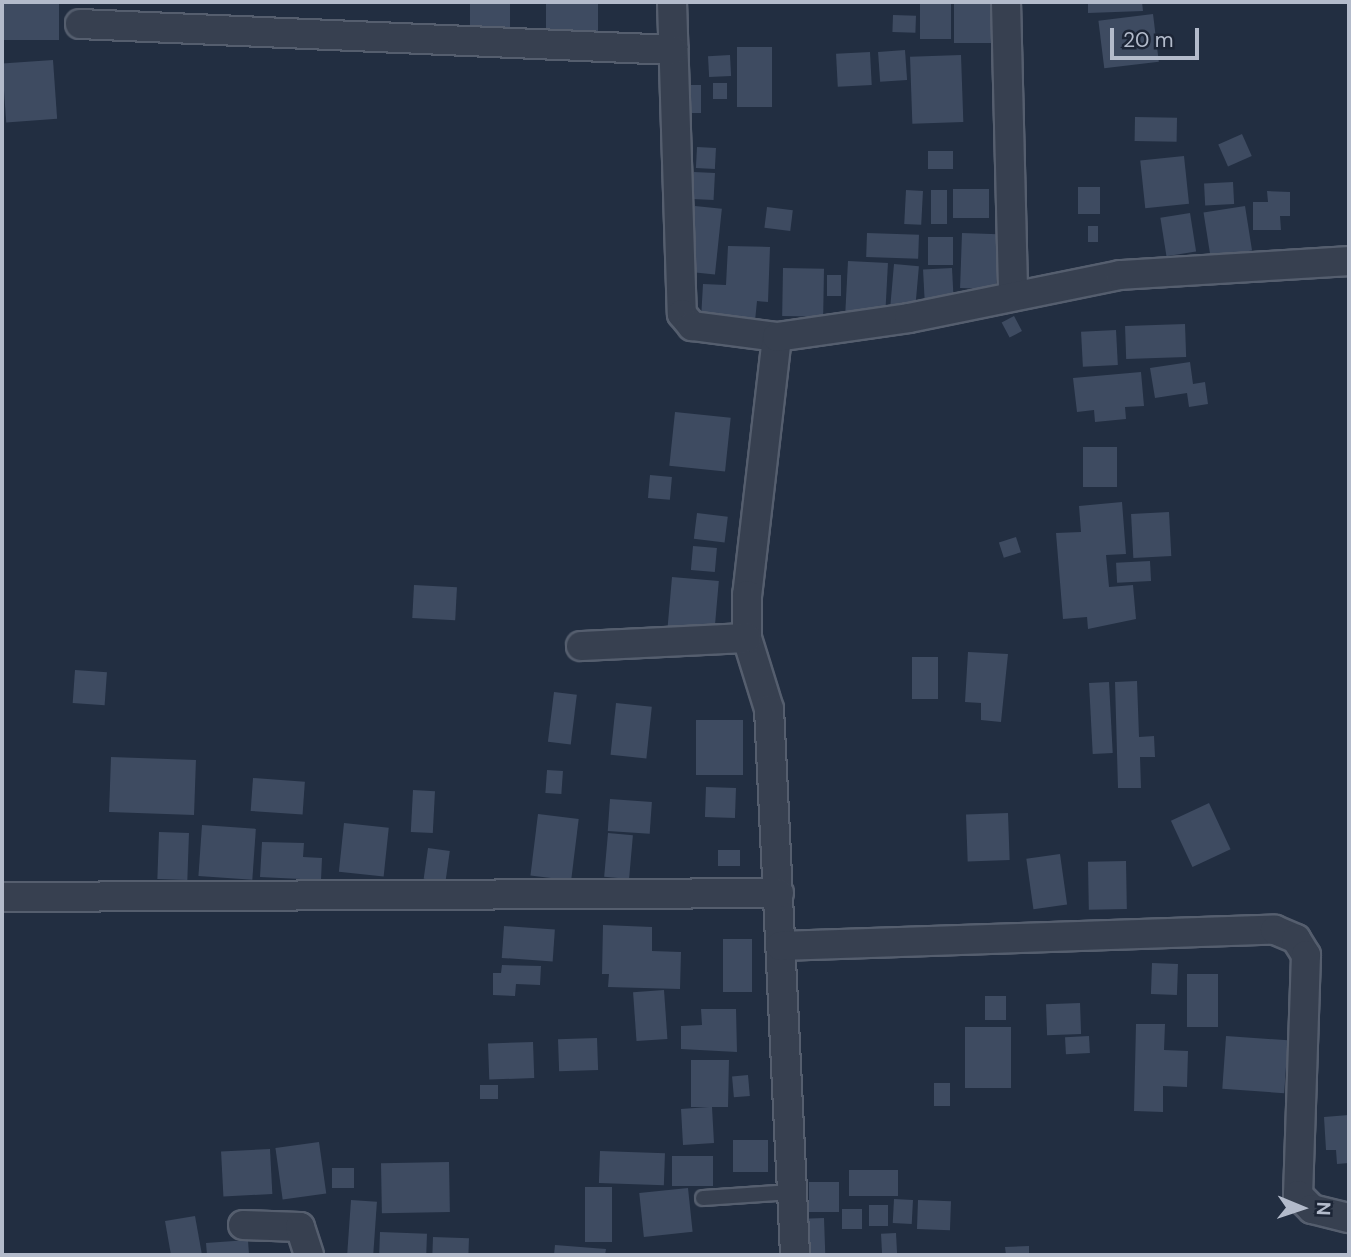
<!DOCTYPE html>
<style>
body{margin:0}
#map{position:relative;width:1351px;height:1257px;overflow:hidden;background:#222e41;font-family:"DM Sans",sans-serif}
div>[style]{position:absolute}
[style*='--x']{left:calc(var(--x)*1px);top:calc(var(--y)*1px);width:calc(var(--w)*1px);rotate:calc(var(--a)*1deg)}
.building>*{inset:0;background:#3e4b61;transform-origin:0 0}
.roads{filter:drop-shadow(2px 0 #555e6e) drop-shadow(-2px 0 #555e6e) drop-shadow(0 2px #555e6e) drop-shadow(0 -2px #555e6e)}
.lane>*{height:14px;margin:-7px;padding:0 7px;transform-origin:7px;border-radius:7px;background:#374050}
.street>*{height:28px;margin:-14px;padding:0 14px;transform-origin:14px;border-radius:14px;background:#374050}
span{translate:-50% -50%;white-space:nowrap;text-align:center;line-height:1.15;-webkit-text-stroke:7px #1c2536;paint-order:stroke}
.frame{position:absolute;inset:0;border:4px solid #b3bbcb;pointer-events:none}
.north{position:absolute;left:1267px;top:1173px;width:70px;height:70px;-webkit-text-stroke:5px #1c2536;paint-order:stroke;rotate:92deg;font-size:19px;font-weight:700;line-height:28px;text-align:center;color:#b3bbcb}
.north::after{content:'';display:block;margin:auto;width:24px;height:32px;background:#b3bbcb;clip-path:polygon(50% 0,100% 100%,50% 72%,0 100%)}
.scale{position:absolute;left:1110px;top:28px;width:89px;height:32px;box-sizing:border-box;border:4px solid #b3bbcb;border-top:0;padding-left:9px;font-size:21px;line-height:24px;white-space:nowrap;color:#b3bbcb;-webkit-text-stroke:5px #1c2536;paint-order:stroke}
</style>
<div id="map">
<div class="building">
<i style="left:4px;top:2px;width:55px;height:38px"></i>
<i style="left:470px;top:2px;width:40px;height:32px"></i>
<i style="left:546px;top:2px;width:52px;height:34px"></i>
<i style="left:920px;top:2px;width:31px;height:37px"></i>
<i style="left:954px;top:2px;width:39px;height:41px"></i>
<i style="clip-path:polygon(1088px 2px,1142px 2px,1143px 11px,1088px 13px)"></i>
<i style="left:1153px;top:14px;width:48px;height:55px;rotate:83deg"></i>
<i style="left:893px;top:15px;width:23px;height:17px;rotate:2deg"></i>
<i style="left:737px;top:47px;width:35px;height:60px"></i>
<i style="left:905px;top:50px;width:30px;height:27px;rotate:86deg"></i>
<i style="left:870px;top:52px;width:33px;height:34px;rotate:87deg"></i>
<i style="left:730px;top:55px;width:21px;height:22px;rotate:87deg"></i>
<i style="left:961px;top:55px;width:67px;height:51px;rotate:88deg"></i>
<i style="left:53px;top:60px;width:59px;height:51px;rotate:86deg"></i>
<i style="left:727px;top:83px;width:16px;height:14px;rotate:90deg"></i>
<i style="left:687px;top:85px;width:14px;height:28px"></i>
<i style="left:1135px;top:117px;width:42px;height:24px;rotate:1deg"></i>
<i style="left:1242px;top:134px;width:24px;height:26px;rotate:66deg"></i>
<i style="left:697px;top:147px;width:19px;height:21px;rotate:3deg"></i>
<i style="left:928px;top:151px;width:25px;height:18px"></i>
<i style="left:1184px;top:156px;width:48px;height:44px;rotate:84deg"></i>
<i style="left:694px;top:172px;width:21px;height:27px;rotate:3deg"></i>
<i style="left:1233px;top:182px;width:22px;height:29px;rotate:87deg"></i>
<i style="left:1100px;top:187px;width:27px;height:22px;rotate:90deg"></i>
<i style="left:953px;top:189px;width:36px;height:29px"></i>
<i style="left:906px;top:190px;width:17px;height:34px;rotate:3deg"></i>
<i style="left:931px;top:190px;width:16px;height:34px"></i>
<i style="clip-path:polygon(1267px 191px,1290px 192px,1290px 216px,1280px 216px,1281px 230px,1253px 230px,1253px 202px,1268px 202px)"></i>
<i style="left:695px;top:206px;width:27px;height:66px;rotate:6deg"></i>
<i style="left:1245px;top:206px;width:45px;height:42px;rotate:81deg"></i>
<i style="left:767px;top:207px;width:26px;height:21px;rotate:7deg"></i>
<i style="left:1190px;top:213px;width:39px;height:30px;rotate:81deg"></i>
<i style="left:1088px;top:226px;width:10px;height:16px"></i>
<i style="left:867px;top:233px;width:52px;height:24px;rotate:2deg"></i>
<i style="left:962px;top:233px;width:36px;height:55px;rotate:2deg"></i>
<i style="left:928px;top:237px;width:25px;height:28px"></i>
<i style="clip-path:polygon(728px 246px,770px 247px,768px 302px,757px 301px,755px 321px,701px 319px,703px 284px,726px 285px)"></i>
<i style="left:848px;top:261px;width:40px;height:50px;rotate:3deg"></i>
<i style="left:894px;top:264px;width:25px;height:43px;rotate:5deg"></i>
<i style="left:783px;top:268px;width:41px;height:48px;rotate:1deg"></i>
<i style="left:952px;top:268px;width:35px;height:29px;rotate:87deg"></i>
<i style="left:827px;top:275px;width:14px;height:21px"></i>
<i style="left:1014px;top:316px;width:17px;height:14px;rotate:62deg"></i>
<i style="left:1185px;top:324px;width:33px;height:60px;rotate:88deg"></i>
<i style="left:1116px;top:330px;width:35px;height:35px;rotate:87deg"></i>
<i style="clip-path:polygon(1190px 362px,1193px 384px,1205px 382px,1208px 404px,1189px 407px,1187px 393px,1155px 398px,1150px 368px)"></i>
<i style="clip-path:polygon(1141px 372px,1144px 406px,1125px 407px,1126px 419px,1095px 422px,1094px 410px,1077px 412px,1073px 378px)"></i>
<i style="left:675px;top:412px;width:56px;height:54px;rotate:6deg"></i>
<i style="left:1083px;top:447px;width:34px;height:40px"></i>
<i style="left:650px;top:475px;width:22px;height:23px;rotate:5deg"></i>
<i style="clip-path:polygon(1122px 502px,1126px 554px,1106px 555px,1109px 587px,1133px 585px,1136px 619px,1088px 629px,1087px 617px,1063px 619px,1056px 533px,1081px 532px,1079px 506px)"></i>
<i style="left:1169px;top:512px;width:44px;height:38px;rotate:87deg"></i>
<i style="left:697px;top:513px;width:31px;height:26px;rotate:7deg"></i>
<i style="left:1016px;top:537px;width:16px;height:18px;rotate:72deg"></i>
<i style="left:693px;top:546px;width:24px;height:24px;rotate:5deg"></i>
<i style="left:1150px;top:561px;width:20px;height:34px;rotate:87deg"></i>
<i style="left:672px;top:577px;width:47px;height:51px;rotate:5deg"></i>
<i style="left:414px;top:585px;width:43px;height:33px;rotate:3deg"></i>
<i style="clip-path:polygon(968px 652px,1008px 654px,1001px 722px,981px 720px,981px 703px,965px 702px)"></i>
<i style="left:912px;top:657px;width:26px;height:42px"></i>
<i style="left:75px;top:670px;width:32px;height:33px;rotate:4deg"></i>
<i style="clip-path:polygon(1137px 681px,1139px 737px,1154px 736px,1155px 757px,1140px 757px,1141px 788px,1118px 788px,1115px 682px)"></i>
<i style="left:1109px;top:682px;width:71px;height:20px;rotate:87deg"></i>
<i style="left:554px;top:692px;width:23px;height:50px;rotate:7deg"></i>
<i style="left:616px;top:703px;width:36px;height:52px;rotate:6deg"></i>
<i style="left:696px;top:720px;width:47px;height:55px"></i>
<i style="left:111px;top:757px;width:85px;height:55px;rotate:2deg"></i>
<i style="left:547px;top:770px;width:16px;height:23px;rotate:4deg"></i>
<i style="left:253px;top:778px;width:52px;height:33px;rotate:4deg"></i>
<i style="left:706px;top:787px;width:30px;height:30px;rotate:2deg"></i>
<i style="left:413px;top:790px;width:22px;height:42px;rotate:3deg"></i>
<i style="left:610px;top:799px;width:42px;height:32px;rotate:4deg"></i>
<i style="left:1209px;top:803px;width:51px;height:42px;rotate:65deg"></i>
<i style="left:1008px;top:813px;width:47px;height:42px;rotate:88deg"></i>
<i style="left:538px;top:814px;width:41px;height:62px;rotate:7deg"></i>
<i style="left:344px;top:823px;width:45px;height:49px;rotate:6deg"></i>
<i style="left:202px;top:825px;width:54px;height:51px;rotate:4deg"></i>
<i style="left:159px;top:832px;width:30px;height:47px;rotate:2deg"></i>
<i style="left:608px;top:833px;width:25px;height:44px;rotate:5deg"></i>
<i style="clip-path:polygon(262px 842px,304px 843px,303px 857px,322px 858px,321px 880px,260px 877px)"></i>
<i style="left:428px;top:848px;width:22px;height:31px;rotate:8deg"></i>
<i style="left:718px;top:850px;width:22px;height:16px"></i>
<i style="left:1060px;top:854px;width:51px;height:34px;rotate:82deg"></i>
<i style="left:1126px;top:861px;width:48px;height:38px;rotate:89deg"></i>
<i style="clip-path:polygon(603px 925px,652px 927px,652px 951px,681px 952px,680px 989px,608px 987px,609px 974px,602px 974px)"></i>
<i style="left:504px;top:926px;width:51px;height:32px;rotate:4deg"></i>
<i style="left:723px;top:939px;width:29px;height:53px"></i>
<i style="left:1152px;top:963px;width:26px;height:31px;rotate:2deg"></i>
<i style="clip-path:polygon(502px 965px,541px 966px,540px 985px,516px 984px,515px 996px,493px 995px,493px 973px,501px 973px)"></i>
<i style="left:1218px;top:974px;width:53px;height:31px;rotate:90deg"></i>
<i style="left:664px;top:990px;width:49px;height:31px;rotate:86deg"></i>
<i style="left:985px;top:996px;width:21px;height:24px"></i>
<i style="left:1080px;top:1003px;width:31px;height:34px;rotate:88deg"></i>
<i style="clip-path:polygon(701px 1009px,736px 1009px,737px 1052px,681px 1049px,681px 1026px,702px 1025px)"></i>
<i style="clip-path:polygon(1136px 1024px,1165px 1024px,1164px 1050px,1188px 1051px,1187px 1087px,1163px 1086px,1163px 1112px,1134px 1111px)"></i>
<i style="left:965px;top:1027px;width:46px;height:61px"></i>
<i style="left:1089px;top:1036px;width:17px;height:24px;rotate:87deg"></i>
<i style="left:1226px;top:1036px;width:62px;height:53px;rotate:4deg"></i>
<i style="left:597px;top:1038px;width:32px;height:39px;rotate:88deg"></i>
<i style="left:533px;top:1042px;width:36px;height:45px;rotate:88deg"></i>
<i style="clip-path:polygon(691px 1060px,729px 1060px,728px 1107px,712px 1107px,714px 1143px,683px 1145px,681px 1109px,709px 1107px,691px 1107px)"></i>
<i style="left:748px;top:1075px;width:21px;height:16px;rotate:85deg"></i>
<i style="left:934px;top:1083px;width:16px;height:23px"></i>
<i style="left:480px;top:1085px;width:18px;height:14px"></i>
<i style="clip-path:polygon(1349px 1115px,1349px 1163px,1337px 1164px,1336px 1150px,1326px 1150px,1324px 1117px)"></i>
<i style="left:768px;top:1140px;width:32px;height:35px;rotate:90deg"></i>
<i style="left:319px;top:1142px;width:52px;height:44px;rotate:82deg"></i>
<i style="left:270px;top:1149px;width:45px;height:49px;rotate:87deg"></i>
<i style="left:600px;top:1151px;width:65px;height:32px;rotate:2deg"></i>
<i style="left:672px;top:1156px;width:41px;height:30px"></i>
<i style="left:449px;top:1162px;width:50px;height:68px;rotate:89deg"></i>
<i style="left:332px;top:1168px;width:22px;height:20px"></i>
<i style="left:849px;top:1170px;width:49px;height:26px"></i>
<i style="left:809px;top:1182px;width:30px;height:30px"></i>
<i style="left:585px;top:1187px;width:27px;height:55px"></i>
<i style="left:688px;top:1188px;width:44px;height:49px;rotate:84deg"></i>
<i style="left:894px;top:1199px;width:19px;height:24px;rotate:3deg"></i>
<i style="left:351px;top:1200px;width:26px;height:55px;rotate:4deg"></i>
<i style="left:918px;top:1200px;width:33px;height:29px;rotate:2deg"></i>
<i style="left:869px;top:1205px;width:19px;height:21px"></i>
<i style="left:842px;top:1209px;width:20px;height:20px"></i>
<i style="clip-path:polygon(195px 1216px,202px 1255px,171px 1255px,165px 1221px)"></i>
<i style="left:824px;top:1218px;width:37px;height:21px;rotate:88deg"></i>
<i style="left:380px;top:1232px;width:47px;height:23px;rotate:2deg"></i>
<i style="left:896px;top:1233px;width:22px;height:15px;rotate:87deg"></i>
<i style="left:433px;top:1237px;width:36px;height:18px;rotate:2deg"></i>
<i style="clip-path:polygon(248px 1240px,249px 1255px,207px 1255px,206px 1243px)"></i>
<i style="clip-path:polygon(555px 1245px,606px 1249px,605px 1255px,554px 1255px)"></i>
<i style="clip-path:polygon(1029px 1246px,1029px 1255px,1006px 1255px,1005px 1247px)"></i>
</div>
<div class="roads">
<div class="lane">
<i style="--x:703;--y:1198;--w:89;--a:-3.9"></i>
</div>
<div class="street">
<i style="--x:672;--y:2;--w:312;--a:88.2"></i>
<i style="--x:682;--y:314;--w:16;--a:50"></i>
<i style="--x:692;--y:326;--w:86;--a:7.4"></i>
<i style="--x:777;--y:337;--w:260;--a:96.6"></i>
<i style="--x:747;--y:595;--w:43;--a:90"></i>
<i style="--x:747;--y:638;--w:74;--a:72.8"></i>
<i style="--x:769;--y:709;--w:547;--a:87.27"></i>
<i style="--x:1006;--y:2;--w:294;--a:88.6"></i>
<i style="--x:80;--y:24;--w:594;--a:2.51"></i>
<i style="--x:777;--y:337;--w:133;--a:-8.2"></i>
<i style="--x:909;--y:318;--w:215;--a:-11.5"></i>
<i style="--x:1120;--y:275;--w:229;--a:-3.5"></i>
<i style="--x:581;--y:646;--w:166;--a:-2.8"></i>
<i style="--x:2;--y:897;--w:777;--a:-0.29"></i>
<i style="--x:780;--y:946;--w:495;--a:-1.9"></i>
<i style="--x:1275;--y:930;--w:23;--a:23"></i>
<i style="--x:1296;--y:939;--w:19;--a:58"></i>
<i style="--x:1306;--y:955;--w:240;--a:91.9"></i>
<i style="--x:1298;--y:1195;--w:20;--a:45"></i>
<i style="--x:1312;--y:1209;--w:38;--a:14"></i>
<i style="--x:243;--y:1225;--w:57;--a:2"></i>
<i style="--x:300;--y:1227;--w:29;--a:72"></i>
</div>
</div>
<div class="frame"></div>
<div class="north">N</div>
<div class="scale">20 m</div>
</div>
